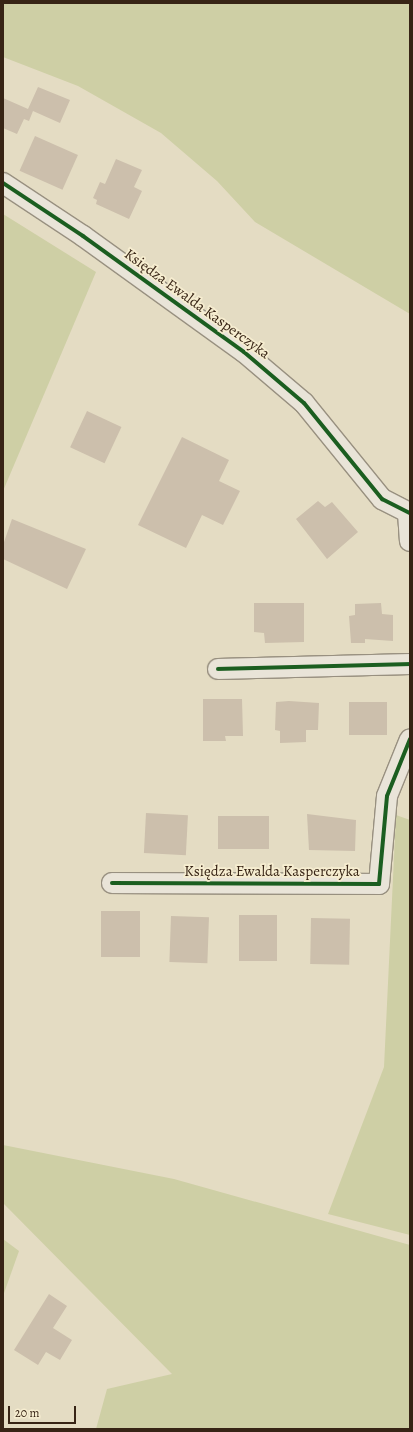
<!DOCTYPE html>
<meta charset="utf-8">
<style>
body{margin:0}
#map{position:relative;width:413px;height:1432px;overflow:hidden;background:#e4dcc3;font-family:Alegreya,serif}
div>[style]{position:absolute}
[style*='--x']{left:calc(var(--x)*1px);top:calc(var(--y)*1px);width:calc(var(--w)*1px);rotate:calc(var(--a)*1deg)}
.green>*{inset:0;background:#cecfa5}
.building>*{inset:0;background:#ccbfac;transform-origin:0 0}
.roads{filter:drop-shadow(1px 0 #989080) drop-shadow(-1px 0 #989080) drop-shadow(0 1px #989080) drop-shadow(0 -1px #989080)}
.minor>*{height:20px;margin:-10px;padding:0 10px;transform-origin:10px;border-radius:10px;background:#e9e4d8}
.cycleway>*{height:4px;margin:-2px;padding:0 2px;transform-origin:2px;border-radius:2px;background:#1b5e20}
span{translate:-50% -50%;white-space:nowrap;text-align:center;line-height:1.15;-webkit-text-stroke:3.5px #f6edd0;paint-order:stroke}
.street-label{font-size:15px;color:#372415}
.frame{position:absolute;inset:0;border:4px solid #372415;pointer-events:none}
.scale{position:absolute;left:8px;top:1406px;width:68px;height:18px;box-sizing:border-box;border:2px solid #372415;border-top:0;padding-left:5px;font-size:12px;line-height:14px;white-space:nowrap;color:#372415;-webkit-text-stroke:3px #f6edd0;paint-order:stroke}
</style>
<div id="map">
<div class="green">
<i style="clip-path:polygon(3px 3px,410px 3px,410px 314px,255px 222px,217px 181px,161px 133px,78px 86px,3px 57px)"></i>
<i style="clip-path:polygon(3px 214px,96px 272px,3px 491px)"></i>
<i style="clip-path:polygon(396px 815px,410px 820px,410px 1235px,328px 1214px,384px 1067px)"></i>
<i style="clip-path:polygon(3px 1145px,174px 1179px,410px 1245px,410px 1429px,96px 1429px,107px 1389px,172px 1374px,3px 1203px)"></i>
<i style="clip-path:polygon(3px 1239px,19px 1251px,3px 1296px)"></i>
</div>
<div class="building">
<i style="clip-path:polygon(38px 87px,70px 100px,60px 123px,33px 111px,29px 121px,24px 119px,17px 134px,3px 128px,3px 98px,28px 109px)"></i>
<i style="left:35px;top:136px;width:47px;height:38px;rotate:24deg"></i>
<i style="clip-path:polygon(116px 159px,142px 170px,134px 187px,142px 191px,129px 219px,96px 204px,97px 200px,93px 198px,100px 182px,105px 184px)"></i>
<i style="left:87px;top:411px;width:38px;height:40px;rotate:25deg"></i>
<i style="clip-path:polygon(182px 437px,229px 460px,219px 481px,240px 491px,223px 525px,202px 515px,186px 548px,138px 525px)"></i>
<i style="clip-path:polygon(318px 501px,325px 507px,332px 502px,358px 532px,327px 559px,296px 519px)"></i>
<i style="clip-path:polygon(12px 519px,86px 549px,67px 589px,3px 559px,3px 545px)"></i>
<i style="clip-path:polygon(254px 603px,304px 603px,304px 642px,265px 643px,264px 633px,254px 632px)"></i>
<i style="clip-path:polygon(381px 603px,382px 614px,393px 615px,393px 641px,365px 639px,365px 643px,351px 643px,349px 616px,355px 615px,355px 604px)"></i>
<i style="clip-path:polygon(203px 699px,242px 699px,243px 736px,225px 736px,226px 741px,203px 741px)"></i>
<i style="clip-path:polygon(289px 701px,319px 703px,318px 730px,306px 730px,306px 742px,280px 743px,280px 731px,275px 730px,276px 702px)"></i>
<i style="left:349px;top:702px;width:38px;height:33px"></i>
<i style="left:146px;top:813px;width:42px;height:40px;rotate:3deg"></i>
<i style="clip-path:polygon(307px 814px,356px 820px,355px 851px,309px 850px)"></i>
<i style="left:218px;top:816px;width:51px;height:33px"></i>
<i style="left:101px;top:911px;width:39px;height:46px"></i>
<i style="left:239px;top:915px;width:38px;height:46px"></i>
<i style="left:171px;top:916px;width:38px;height:46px;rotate:2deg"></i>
<i style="left:311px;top:918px;width:39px;height:46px;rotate:1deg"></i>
<i style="clip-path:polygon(49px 1294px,67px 1306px,53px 1328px,72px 1340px,60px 1360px,46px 1352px,38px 1365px,14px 1350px)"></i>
</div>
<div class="roads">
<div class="minor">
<i style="--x:3;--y:183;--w:96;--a:33.5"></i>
<i style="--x:83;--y:236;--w:198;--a:35.8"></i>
<i style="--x:244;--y:352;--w:79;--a:40.4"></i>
<i style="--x:304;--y:403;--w:124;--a:50.9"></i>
<i style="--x:382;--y:499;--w:31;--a:27"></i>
<i style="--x:408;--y:513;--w:28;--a:86"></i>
<i style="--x:218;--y:669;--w:192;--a:-1.5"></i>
<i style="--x:112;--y:883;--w:267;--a:0.2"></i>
<i style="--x:379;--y:884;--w:88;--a:-84.8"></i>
<i style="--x:387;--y:796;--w:61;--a:-68"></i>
</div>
</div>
<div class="cycleway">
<i style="--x:3;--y:183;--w:96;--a:33.5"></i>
<i style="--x:83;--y:236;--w:198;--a:35.8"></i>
<i style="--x:244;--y:352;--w:79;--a:40.4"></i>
<i style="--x:304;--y:403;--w:124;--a:50.9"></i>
<i style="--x:382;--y:499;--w:31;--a:27"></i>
<i style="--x:218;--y:669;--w:192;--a:-1.5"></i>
<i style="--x:112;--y:883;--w:267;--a:0.2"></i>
<i style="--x:379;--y:884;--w:88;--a:-84.8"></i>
<i style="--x:387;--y:796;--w:61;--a:-68"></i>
</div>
<div class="street-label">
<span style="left:197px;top:304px;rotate:36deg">Księdza Ewalda Kasperczyka</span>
<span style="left:272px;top:872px">Księdza Ewalda Kasperczyka</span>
</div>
<div class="frame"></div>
<div class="scale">20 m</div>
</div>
